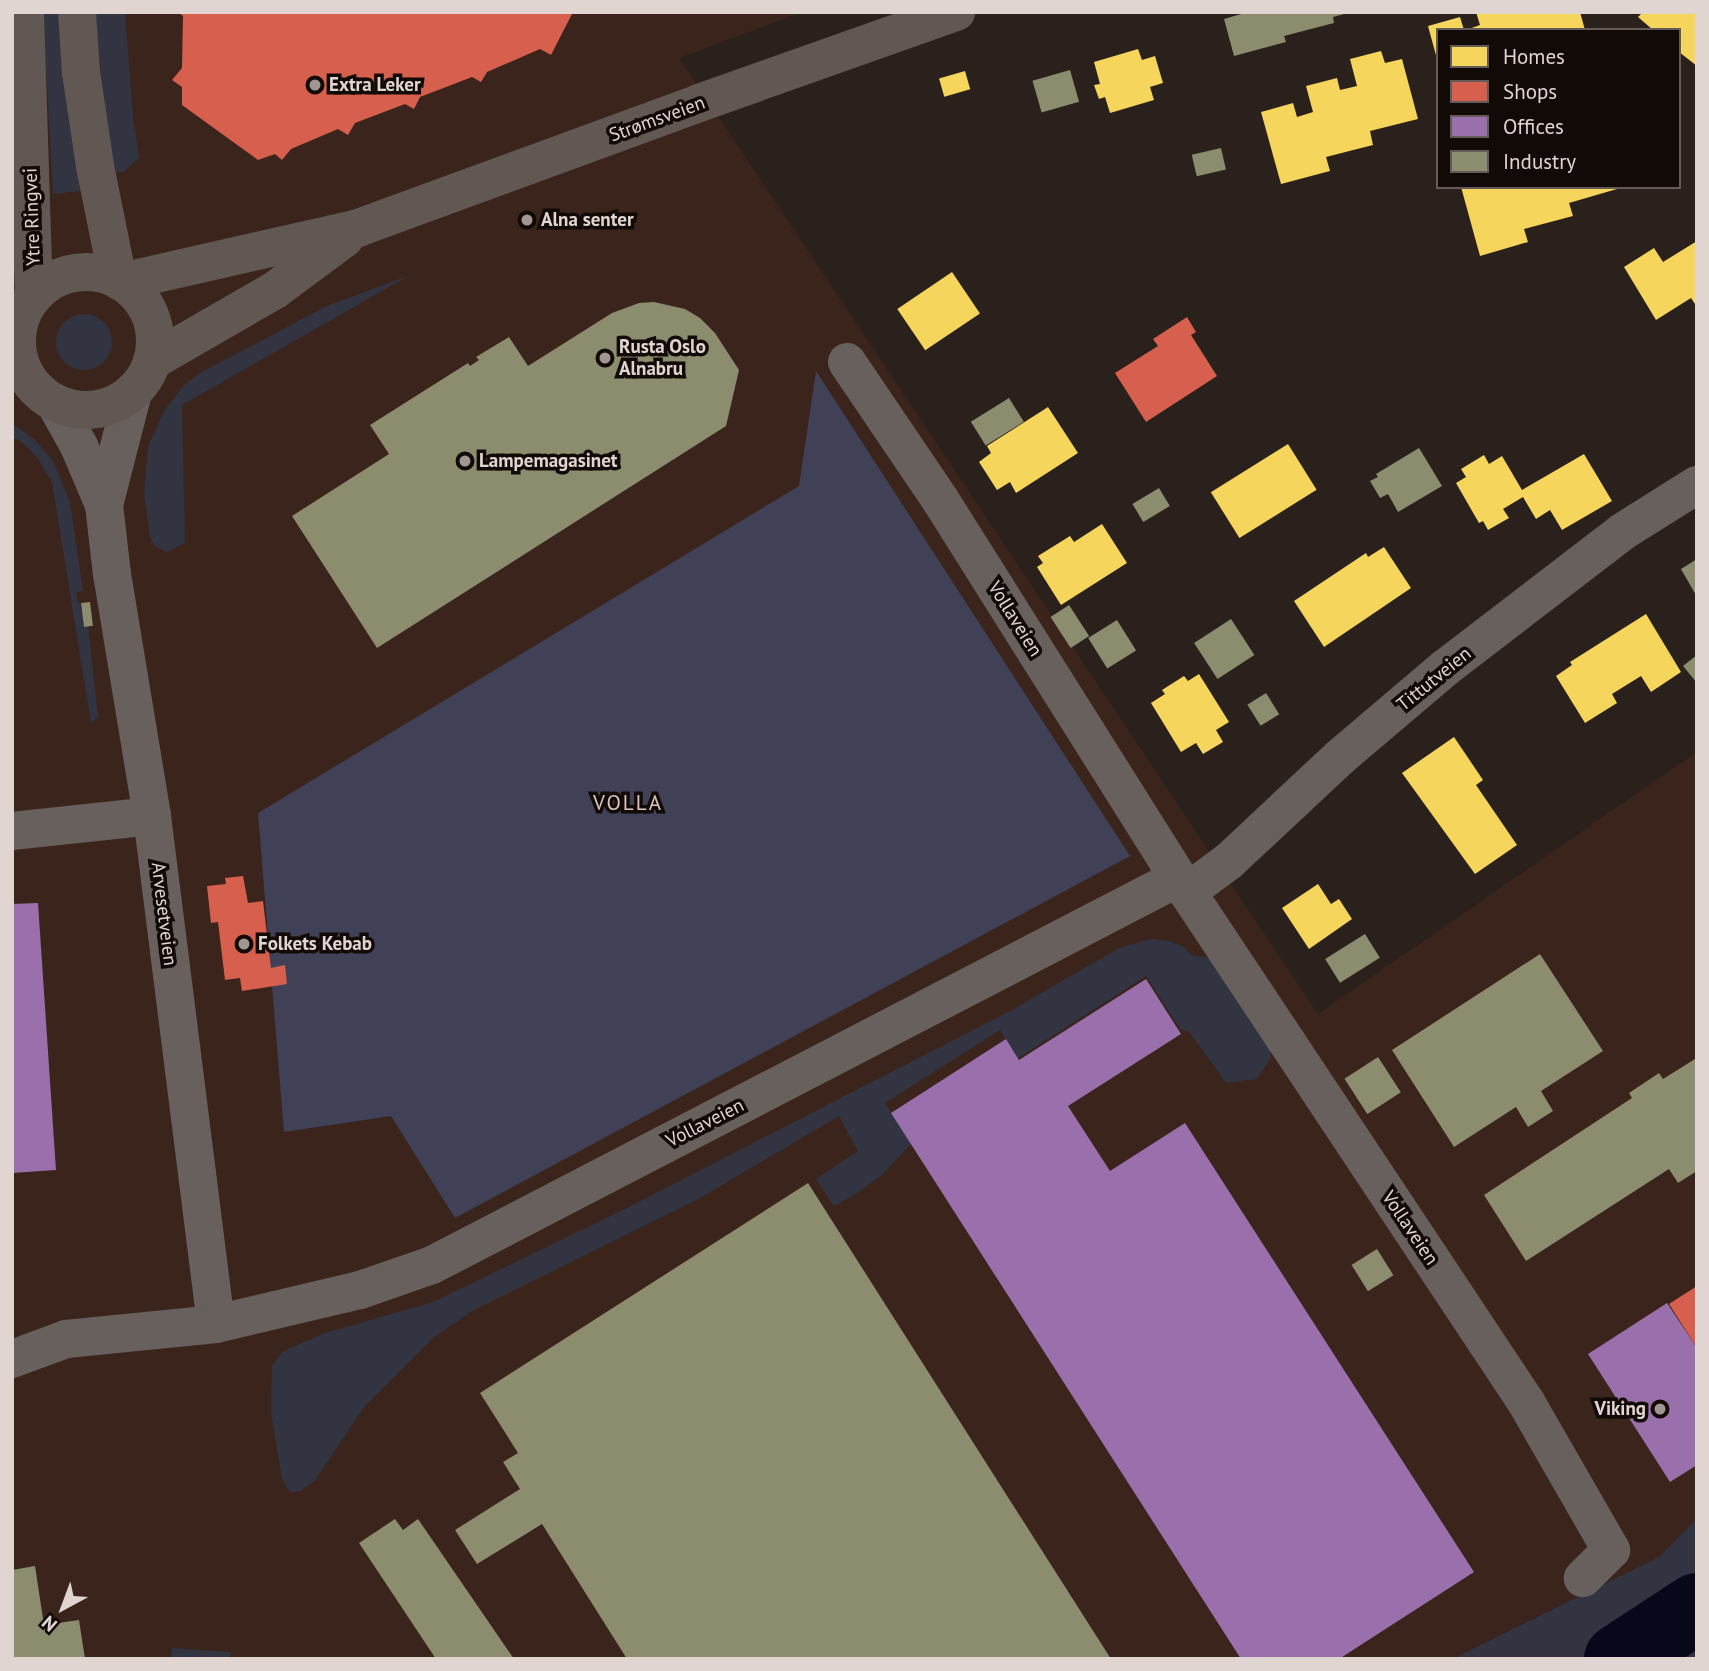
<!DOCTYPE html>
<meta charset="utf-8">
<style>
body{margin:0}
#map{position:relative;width:1709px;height:1671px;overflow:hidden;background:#2a211d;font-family:"PT Sans",sans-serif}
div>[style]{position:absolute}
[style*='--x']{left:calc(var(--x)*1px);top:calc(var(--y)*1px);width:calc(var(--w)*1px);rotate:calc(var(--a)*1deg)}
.built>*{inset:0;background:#3a241c}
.green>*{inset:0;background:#333442}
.round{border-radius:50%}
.forest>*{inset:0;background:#404156}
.water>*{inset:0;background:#09081a}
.homes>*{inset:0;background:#f6d55c;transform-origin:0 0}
.shops>*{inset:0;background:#d6604d}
.offices>*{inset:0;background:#9970ab}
.industry>*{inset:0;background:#8c8c6e;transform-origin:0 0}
.river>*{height:70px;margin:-35px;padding:0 35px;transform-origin:35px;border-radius:35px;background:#09081a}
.minor>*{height:38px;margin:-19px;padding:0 19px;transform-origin:19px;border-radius:19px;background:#67605d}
.secondary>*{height:38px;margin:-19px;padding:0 19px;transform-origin:19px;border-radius:19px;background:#615854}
.secondary>.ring{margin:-19px;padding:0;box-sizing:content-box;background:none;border:38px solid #615854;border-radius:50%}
.dots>*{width:19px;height:19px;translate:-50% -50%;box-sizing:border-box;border:4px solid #110a07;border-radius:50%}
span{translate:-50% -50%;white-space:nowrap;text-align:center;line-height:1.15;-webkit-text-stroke:7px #110a07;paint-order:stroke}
.poi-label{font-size:19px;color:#e1d5d1;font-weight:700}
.left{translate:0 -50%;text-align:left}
.right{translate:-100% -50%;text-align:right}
.street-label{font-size:19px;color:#e1d5d1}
.neighbourhood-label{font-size:21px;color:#dbc4bc;letter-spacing:2px}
.frame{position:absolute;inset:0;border:14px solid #e1d5d1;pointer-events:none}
.legend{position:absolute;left:1436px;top:28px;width:245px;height:161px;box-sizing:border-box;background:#110a07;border:2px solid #645b58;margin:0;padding:9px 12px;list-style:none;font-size:21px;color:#e1d5d1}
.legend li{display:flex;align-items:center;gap:14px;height:35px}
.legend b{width:35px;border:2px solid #645b58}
.north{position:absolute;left:28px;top:1573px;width:70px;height:70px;-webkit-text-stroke:5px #110a07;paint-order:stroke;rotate:221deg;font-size:19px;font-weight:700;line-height:28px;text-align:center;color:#e1d5d1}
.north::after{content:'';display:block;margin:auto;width:24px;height:32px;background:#e1d5d1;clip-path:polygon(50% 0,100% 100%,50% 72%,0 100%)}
</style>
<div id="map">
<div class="built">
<i style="clip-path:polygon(12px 12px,803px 12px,679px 58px,1318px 1014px,1697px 752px,1697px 1518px,1659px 1557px,1452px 1659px,12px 1659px)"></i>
</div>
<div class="green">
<i style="clip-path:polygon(43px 12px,58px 12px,81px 191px,53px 194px)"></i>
<i style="clip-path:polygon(95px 12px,125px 12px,133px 117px,139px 157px,124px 172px,115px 172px,105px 125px)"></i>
<i style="clip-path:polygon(410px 275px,182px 405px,185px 543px,166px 552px,155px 546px,150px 537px,144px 493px,148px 447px,164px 411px,183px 386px,200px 373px,327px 306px)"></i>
<i class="round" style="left:56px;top:314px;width:56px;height:56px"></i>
<i style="clip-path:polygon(12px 423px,35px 440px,54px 462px,70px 502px,83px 591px,76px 592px,78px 603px,81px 604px,84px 626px,88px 626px,96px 699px,98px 717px,91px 723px,52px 482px,37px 457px,19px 440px,12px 438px)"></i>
<i style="clip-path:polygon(1151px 939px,1169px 941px,1184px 947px,1191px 955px,1211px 958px,1271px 1050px,1271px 1058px,1257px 1079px,1226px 1083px,1189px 1031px,1181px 1030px,1146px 976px,1018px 1058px,1000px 1030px,885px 1103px,911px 1144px,881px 1176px,851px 1197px,834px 1206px,816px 1179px,858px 1151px,839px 1116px,700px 1198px,472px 1311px,434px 1337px,364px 1407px,316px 1479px,301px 1491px,290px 1492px,282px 1479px,271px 1412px,272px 1366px,282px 1352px,322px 1334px,433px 1302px,621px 1211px,1012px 1010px,1119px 948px)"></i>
<i style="clip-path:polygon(1697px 1518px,1697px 1659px,1452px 1659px,1659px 1557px)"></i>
<i style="clip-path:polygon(172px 1648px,230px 1652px,231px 1659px,171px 1659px)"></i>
</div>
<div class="forest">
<i style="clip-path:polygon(816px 371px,1130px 856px,455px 1218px,391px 1116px,284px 1132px,258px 813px,799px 486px)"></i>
</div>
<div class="water">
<i style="clip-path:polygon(1697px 1584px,1697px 1622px,1679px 1598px)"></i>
</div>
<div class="homes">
<i style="clip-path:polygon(1476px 12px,1580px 12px,1585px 30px,1466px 30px,1480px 25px)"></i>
<i style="clip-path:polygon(1643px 12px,1697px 12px,1697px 66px,1679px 52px,1679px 30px,1653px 30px,1638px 17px)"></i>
<i style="clip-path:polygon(1460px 17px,1464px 30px,1438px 30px,1437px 59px,1428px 26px)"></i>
<i style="clip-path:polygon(1138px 49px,1142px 60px,1155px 56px,1163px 83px,1150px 87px,1154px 100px,1110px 113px,1105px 97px,1099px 99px,1094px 85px,1100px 84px,1094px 62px)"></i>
<i style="clip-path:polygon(1381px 51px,1385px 63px,1402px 59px,1418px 119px,1370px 131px,1373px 145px,1326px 157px,1330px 171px,1281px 184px,1261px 112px,1293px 103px,1297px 117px,1313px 112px,1306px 86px,1337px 78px,1340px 90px,1357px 86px,1350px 59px)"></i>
<i style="left:965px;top:71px;width:19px;height:27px;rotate:74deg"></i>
<i style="clip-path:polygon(1461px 187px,1616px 187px,1617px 189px,1569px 203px,1573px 216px,1524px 229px,1528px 242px,1480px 256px)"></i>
<i style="clip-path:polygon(1697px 241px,1697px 307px,1691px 298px,1656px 320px,1624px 267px,1654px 248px,1663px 262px)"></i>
<i style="left:952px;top:272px;width:50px;height:66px;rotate:56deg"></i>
<i style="clip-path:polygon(1048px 407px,1078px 453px,1016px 493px,1010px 482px,997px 490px,979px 462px,991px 453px,987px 446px)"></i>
<i style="left:1288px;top:444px;width:54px;height:91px;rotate:58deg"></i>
<i style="clip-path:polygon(1584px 454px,1612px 501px,1562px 530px,1550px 510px,1536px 519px,1523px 497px,1503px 509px,1509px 518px,1488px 530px,1483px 521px,1479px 523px,1456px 483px,1466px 477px,1461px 469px,1484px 455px,1489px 464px,1502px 456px,1522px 490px)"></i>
<i style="clip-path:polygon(1102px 524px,1127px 563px,1061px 605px,1037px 567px,1043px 563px,1038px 556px,1070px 536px,1074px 542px)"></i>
<i style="clip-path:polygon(1384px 547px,1411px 588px,1324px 647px,1294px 601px,1366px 553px,1368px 557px)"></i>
<i style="clip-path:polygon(1646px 614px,1681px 672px,1651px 692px,1641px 676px,1612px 694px,1617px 703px,1585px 723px,1556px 676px,1572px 665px,1570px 662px)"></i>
<i style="clip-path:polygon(1199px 674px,1229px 722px,1216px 730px,1223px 742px,1203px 754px,1196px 743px,1181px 752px,1151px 703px,1165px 694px,1162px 690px,1184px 676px,1188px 681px)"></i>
<i style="clip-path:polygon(1454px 737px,1483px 780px,1476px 785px,1517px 845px,1475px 874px,1402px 773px)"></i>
<i style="clip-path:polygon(1318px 884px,1331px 904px,1339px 899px,1352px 919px,1309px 949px,1282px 908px)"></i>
</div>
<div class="shops">
<i style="clip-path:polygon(178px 12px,573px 12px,551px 55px,540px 49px,487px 72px,481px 82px,472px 77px,420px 97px,414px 109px,405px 104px,355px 123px,348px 135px,338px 129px,291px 149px,282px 160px,275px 154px,258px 160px,182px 105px,182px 87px,172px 80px,182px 68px,183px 16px)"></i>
<i style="clip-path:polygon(1187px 317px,1196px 332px,1191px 335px,1217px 376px,1146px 422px,1115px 373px,1158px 346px,1153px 339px)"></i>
<i style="clip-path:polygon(243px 876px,248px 903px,263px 901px,271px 968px,285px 965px,287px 984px,242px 991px,240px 978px,225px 980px,218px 922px,211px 923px,207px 886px,226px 884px,225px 878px)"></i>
<i style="clip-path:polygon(1697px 1286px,1697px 1348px,1669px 1304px)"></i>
</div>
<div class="offices">
<i style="clip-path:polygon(38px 903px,56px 1170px,12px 1173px,12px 904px)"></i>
<i style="clip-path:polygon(1146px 979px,1181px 1034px,1068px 1106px,1110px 1171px,1185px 1123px,1474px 1572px,1339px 1659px,1241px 1659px,891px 1113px,1006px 1039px,1019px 1060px)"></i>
<i style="clip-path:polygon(1667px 1303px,1697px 1348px,1697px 1465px,1670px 1482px,1588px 1354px)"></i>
</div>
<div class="industry">
<i style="clip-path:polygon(1248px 12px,1348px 12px,1348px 13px,1333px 17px,1334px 23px,1284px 36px,1286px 42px,1234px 56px,1224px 19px)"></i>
<i style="left:1070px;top:70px;width:33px;height:39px;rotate:74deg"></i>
<i style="left:1221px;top:148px;width:22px;height:30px;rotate:77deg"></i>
<i style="clip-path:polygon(654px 302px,685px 309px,700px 318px,715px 333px,739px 370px,726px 426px,377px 648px,292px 516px,389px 454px,370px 425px,468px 363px,470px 366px,479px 360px,476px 357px,509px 337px,528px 366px,612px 313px,639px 303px)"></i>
<i style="left:1009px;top:398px;width:28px;height:45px;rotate:58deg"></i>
<i style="clip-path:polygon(1419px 448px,1442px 486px,1398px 512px,1388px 494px,1380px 498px,1370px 481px,1378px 477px,1376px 474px)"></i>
<i style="left:1159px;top:488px;width:21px;height:31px;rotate:59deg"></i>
<i style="clip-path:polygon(1697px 559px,1697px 597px,1681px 569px)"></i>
<i style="left:90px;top:602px;width:24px;height:9px;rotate:83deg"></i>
<i style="left:1069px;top:605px;width:37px;height:22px;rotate:57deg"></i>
<i style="left:1231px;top:619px;width:43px;height:44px;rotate:57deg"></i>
<i style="left:1117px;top:620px;width:36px;height:34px;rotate:58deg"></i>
<i style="clip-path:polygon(1697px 655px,1697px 683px,1683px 666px)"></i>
<i style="left:1266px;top:693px;width:25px;height:22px;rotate:58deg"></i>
<i style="left:1365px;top:934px;width:28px;height:47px;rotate:58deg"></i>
<i style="clip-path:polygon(1540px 954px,1603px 1051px,1541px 1091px,1553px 1111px,1528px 1127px,1516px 1107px,1454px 1147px,1392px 1050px)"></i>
<i style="left:1378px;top:1057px;width:42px;height:40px;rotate:57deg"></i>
<i style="clip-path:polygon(1695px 1059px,1697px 1171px,1678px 1183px,1669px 1169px,1526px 1261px,1484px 1195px,1632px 1098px,1629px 1093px,1659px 1073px,1663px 1079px)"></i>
<i style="clip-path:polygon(808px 1183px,1111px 1659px,627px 1659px,542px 1524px,477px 1564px,455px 1530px,520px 1489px,503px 1462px,518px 1453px,480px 1393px)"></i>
<i style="left:1377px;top:1249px;width:31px;height:30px;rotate:58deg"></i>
<i style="clip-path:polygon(395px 1519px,403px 1530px,418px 1519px,514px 1659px,436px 1659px,359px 1543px)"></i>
<i style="clip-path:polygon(35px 1566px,44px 1625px,79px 1620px,85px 1659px,12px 1659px,12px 1570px)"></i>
</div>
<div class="river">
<i style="--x:1619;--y:1659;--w:93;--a:-33.2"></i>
</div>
<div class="minor">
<i style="--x:847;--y:362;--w:168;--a:55.9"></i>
<i style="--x:941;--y:501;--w:445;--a:57.8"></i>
<i style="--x:1178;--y:878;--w:629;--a:56.41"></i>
<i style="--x:1526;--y:1402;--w:171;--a:60.1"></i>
<i style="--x:1611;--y:1550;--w:40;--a:135"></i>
<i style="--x:55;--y:403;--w:49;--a:60.8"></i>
<i style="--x:79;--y:446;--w:64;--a:67"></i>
<i style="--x:104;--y:505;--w:69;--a:83.4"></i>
<i style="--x:112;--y:574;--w:245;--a:80.6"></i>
<i style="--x:152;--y:816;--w:512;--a:82.82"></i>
<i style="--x:104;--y:505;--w:117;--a:-75.6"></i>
<i style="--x:12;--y:831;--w:141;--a:-6.1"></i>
<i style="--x:1187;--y:892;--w:52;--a:-36.4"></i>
<i style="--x:1229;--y:861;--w:151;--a:-43.1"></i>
<i style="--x:1339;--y:758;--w:139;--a:-40.3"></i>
<i style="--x:1445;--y:668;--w:223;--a:-37.5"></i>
<i style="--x:1622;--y:532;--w:89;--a:-32.1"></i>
<i style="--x:12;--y:1359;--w:58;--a:-20.3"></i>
<i style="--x:66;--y:1339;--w:151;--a:-5.7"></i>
<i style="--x:216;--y:1324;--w:148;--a:-13.3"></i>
<i style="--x:360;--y:1290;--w:76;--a:-19.1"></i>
<i style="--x:432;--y:1265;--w:840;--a:-27.42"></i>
</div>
<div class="secondary">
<i style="--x:25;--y:12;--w:283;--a:88.2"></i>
<i style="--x:77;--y:12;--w:60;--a:86.2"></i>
<i style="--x:81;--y:72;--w:95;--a:81.5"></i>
<i style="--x:95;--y:166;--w:116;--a:78.6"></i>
<i class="ring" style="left:17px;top:272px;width:100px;height:100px"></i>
<i style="--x:121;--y:282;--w:243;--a:-12.8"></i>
<i style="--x:358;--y:228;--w:363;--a:-20.1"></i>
<i style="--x:699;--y:103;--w:273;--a:-19.5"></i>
<i style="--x:152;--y:361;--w:142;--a:-30"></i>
<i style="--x:275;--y:290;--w:87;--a:-36.6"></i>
</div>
<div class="dots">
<i style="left:315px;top:85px;background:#a19692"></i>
<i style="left:527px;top:220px;background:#a19692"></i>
<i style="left:605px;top:358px;background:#a19692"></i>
<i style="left:465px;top:461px;background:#a19692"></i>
<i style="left:244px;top:944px;background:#a19692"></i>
<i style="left:1660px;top:1409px;background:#a19692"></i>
</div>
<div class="poi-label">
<span class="left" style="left:329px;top:85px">Extra Leker</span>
<span class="left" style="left:541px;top:220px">Alna senter</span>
<span class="left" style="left:619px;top:358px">Rusta Oslo<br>Alnabru</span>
<span class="left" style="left:479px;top:461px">Lampemagasinet</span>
<span class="left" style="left:258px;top:944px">Folkets Kebab</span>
<span class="right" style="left:1646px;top:1409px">Viking</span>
</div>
<div class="street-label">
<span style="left:657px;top:119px;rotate:-20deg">Strømsveien</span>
<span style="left:32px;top:217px;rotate:-92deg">Ytre Ringvei</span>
<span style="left:1015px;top:619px;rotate:58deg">Vollaveien</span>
<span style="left:1434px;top:679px;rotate:-39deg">Tittutveien</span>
<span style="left:164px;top:914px;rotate:83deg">Arvesetveien</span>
<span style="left:705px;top:1123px;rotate:-27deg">Vollaveien</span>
<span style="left:1410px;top:1228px;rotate:56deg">Vollaveien</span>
</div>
<div class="neighbourhood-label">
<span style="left:628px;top:803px">VOLLA</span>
</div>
<div class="frame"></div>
<ul class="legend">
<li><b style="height:19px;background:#f6d55c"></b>Homes</li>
<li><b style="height:19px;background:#d6604d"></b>Shops</li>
<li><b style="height:19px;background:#9970ab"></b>Offices</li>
<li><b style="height:19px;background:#8c8c6e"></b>Industry</li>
</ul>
<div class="north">N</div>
</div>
